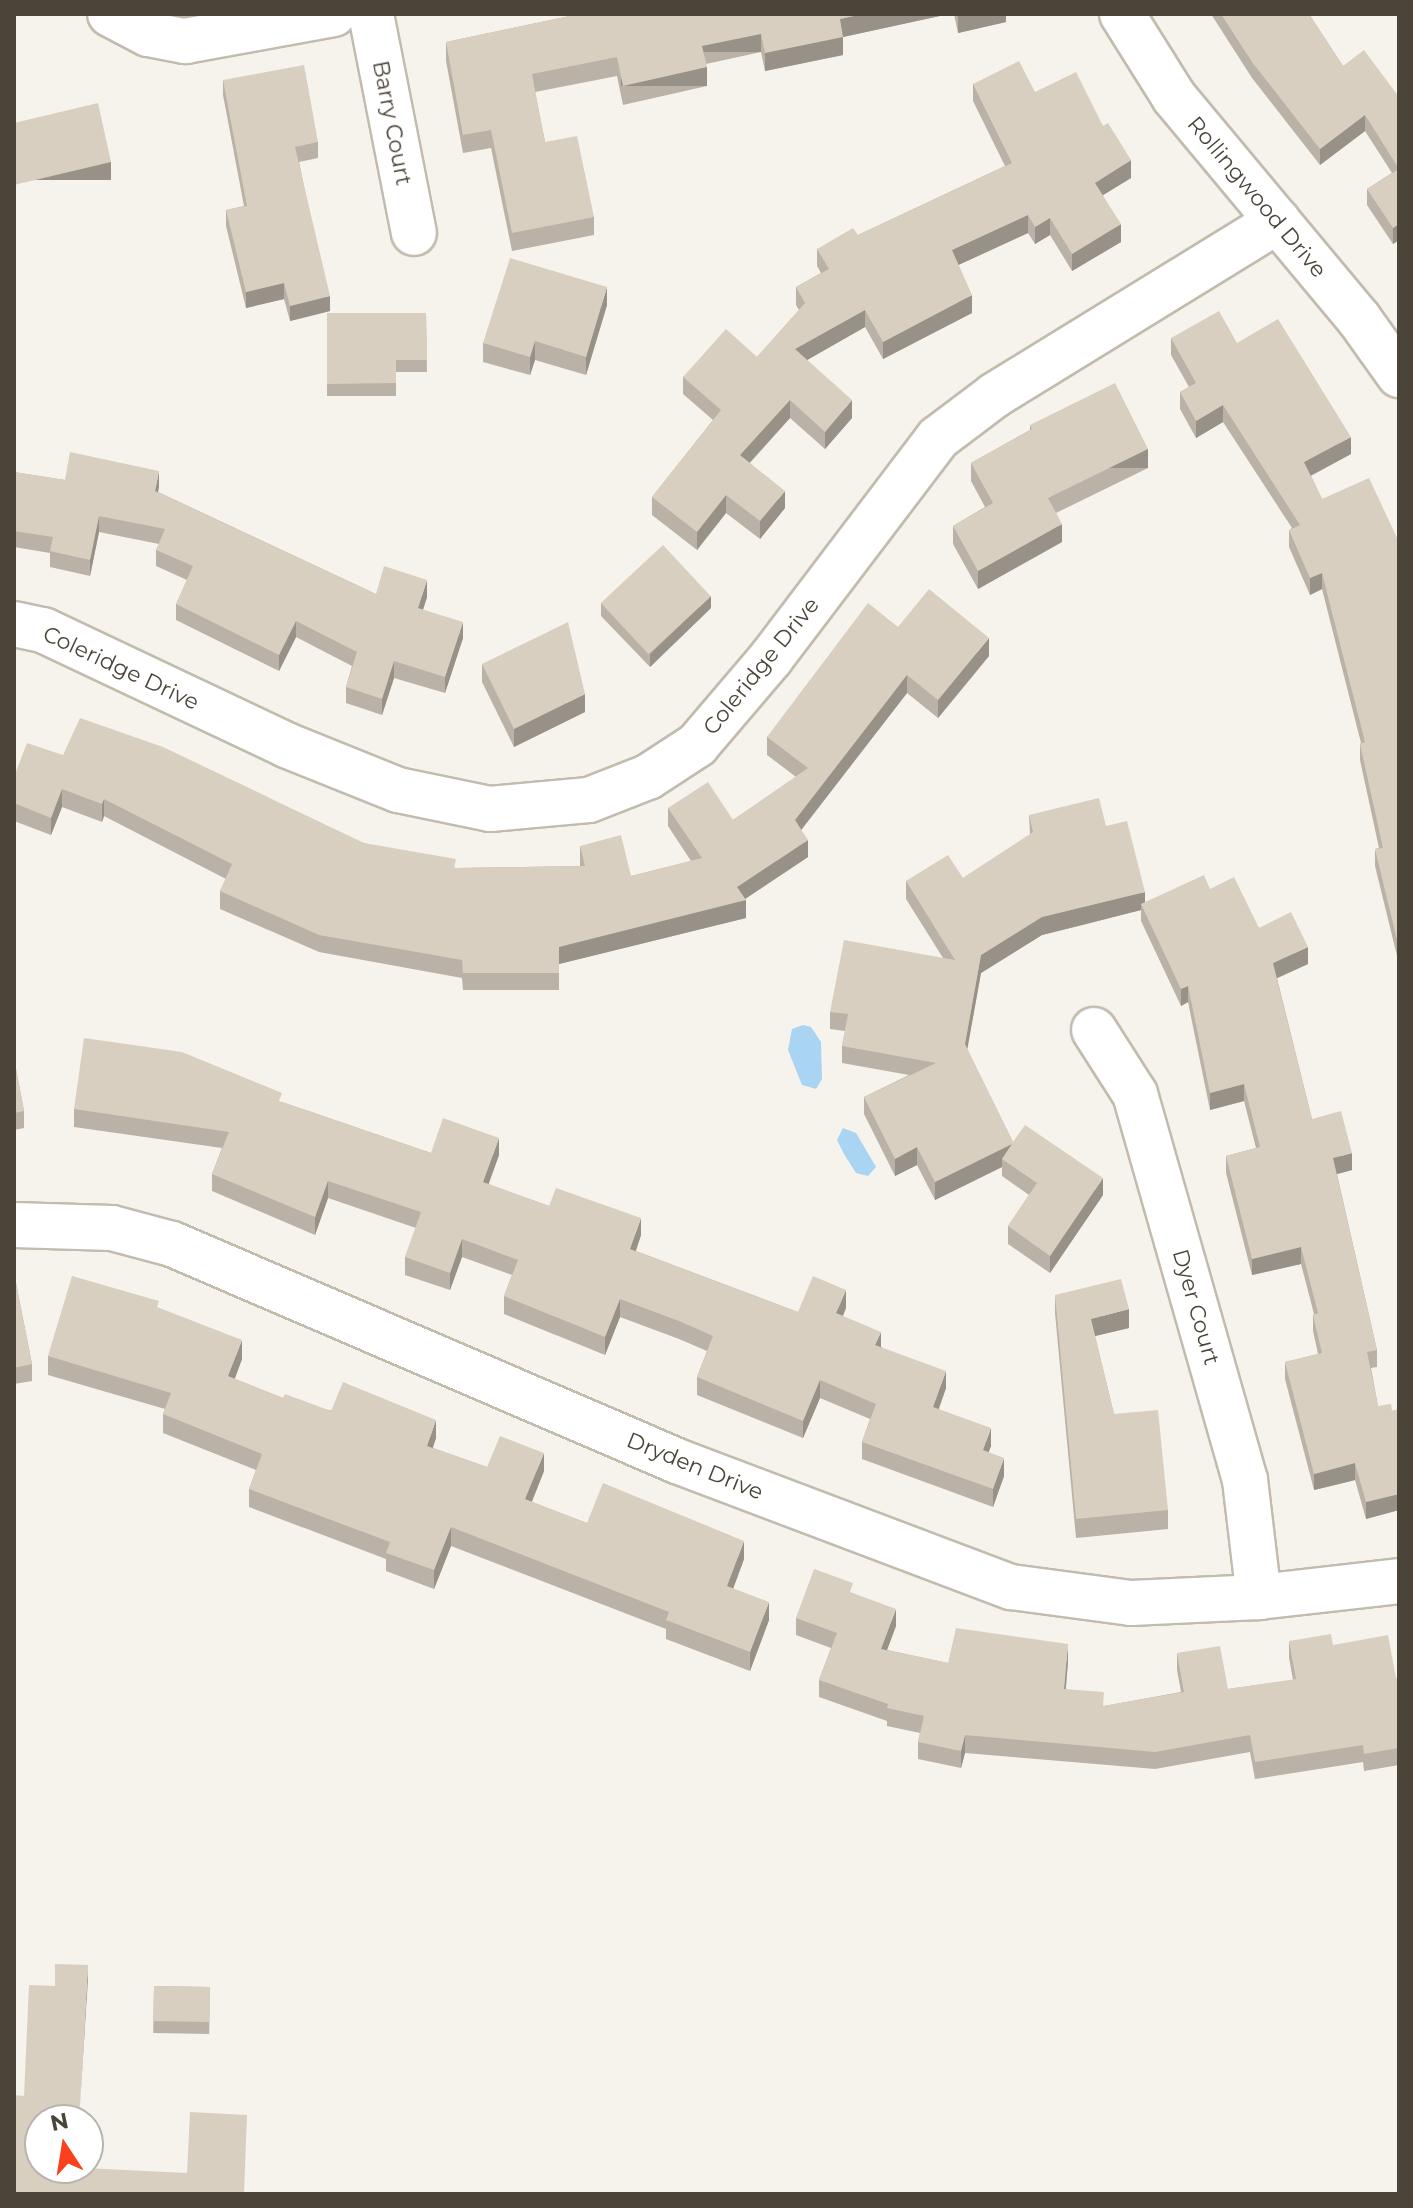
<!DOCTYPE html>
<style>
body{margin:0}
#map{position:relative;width:1413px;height:2208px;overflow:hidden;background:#f6f3ec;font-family:Montserrat,sans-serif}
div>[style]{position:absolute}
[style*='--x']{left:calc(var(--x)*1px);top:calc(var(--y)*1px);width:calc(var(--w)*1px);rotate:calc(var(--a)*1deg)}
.water>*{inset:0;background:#a9d4f2}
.roads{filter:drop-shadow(2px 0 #c2bbae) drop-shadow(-2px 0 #c2bbae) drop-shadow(0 2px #c2bbae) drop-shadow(0 -2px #c2bbae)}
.minor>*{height:44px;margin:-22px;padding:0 22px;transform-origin:22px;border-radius:22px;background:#fff}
.wall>*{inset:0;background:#bab2a6;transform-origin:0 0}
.shaded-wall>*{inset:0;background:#979187;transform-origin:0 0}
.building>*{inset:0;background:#d8cfc1;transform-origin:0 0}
span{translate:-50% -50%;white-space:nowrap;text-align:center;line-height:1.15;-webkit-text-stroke:6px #fff;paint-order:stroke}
.street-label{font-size:22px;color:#4b4439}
.frame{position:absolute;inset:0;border:16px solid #4b4439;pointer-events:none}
.north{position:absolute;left:24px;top:2104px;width:80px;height:80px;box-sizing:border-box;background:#fff;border:2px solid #b7b4b0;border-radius:50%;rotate:348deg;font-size:22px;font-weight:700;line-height:32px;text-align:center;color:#4b4439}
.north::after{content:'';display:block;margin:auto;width:28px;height:36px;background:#fc3f1d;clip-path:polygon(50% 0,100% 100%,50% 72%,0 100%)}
</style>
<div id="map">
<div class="water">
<i style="clip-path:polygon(803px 1025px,811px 1027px,821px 1042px,822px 1079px,816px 1089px,802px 1085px,788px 1050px,792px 1029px)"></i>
<i style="clip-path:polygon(843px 1128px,856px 1133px,876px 1167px,868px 1176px,856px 1173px,844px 1154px,837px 1140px)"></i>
</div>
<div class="roads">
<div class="minor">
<i style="--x:110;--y:14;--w:43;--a:27.8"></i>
<i style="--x:148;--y:34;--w:38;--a:11"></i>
<i style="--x:185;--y:41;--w:151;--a:-10.3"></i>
<i style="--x:371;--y:14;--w:223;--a:78.9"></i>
<i style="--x:1122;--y:14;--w:98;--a:57.9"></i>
<i style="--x:1174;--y:97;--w:289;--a:50.2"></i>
<i style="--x:1359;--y:319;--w:69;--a:54.5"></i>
<i style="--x:14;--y:624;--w:30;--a:12"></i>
<i style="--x:43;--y:630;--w:269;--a:25.3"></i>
<i style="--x:286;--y:745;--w:121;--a:21.9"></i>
<i style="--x:398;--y:790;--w:94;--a:11.7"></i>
<i style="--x:490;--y:809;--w:99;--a:-5.2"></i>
<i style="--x:589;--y:800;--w:63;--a:-21.3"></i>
<i style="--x:648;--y:777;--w:59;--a:-33.1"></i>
<i style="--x:697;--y:745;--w:114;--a:-49.6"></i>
<i style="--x:771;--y:658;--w:276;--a:-52.8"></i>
<i style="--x:938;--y:438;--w:71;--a:-37"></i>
<i style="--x:995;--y:395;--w:332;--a:-31.6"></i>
<i style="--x:1094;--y:1030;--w:76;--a:57.4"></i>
<i style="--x:1135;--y:1094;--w:401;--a:74.1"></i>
<i style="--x:1245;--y:1480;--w:118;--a:83.2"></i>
<i style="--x:14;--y:1225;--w:98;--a:1.8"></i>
<i style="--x:112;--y:1228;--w:62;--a:14.9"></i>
<i style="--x:172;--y:1244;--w:550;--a:23.25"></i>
<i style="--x:677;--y:1461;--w:357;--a:20.7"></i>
<i style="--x:1011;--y:1587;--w:121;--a:7.6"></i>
<i style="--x:1131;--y:1603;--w:128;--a:-2.7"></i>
<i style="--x:1259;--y:1597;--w:141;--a:-6.5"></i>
</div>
</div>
<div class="wall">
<i style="clip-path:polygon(579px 14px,949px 14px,843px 37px,843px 55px,765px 71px,761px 52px,706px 64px,707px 86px,623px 105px,617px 76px,535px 92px,545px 142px,594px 217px,594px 235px,512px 251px,491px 148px,463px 153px,446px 61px,446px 42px)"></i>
<i style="clip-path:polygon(954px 14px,1006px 14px,1006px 22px,958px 33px)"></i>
<i style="clip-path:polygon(1211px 14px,1309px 14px,1343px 66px,1399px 97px,1399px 240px,1393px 244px,1367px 205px,1367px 189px,1392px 173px,1365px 131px,1320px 165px,1252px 78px)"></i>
<i style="clip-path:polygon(223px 80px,318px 142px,318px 158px,299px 162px,330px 311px,290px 321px,284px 299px,246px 308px,226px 226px,226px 210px,244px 206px,223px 95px)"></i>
<i style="clip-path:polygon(973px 84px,1035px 92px,1103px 126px,1131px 178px,1103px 195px,1121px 242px,1072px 271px,1050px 235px,1035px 244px,1028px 233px,958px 265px,972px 313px,883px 359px,865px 327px,807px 360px,852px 418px,825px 449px,790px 418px,750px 463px,785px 508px,760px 539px,726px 513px,697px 550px,652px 515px,652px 497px,713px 420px,683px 394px,683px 377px,757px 357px,799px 310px,796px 305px,796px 287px,821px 273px,817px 266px,817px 249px,858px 235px,1005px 166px,973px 101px)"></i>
<i style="clip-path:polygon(607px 305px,586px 375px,535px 360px,530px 375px,483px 362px,483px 343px)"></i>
<i style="clip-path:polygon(327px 313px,426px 313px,427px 372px,396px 372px,396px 396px,327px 396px)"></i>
<i style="clip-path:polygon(1171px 338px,1237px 343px,1351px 454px,1311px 476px,1322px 499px,1399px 542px,1399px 964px,1375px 866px,1375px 849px,1379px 848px,1360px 760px,1360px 744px,1361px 743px,1322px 589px,1310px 595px,1289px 547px,1289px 530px,1292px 528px,1223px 422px,1196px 438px,1180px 409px,1180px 392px,1189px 387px,1171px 355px)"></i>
<i style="clip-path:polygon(1030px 425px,1148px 468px,1056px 513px,1062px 542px,978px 589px,953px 544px,953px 526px,985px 507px,971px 481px,971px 463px,1030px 430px)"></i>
<i style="clip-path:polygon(14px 472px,65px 480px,159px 487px,158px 492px,376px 594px,427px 597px,423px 610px,463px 638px,445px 693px,394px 678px,382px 715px,346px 703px,346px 687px,352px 666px,296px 637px,279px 671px,176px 620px,176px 604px,187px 580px,156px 566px,156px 550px,159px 544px,99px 532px,90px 576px,50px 567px,50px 553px,14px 547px)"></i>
<i style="clip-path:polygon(601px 603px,711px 608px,650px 667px,601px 616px)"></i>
<i style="clip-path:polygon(898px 627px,989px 656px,938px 718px,907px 693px,801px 830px,808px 857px,745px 899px,746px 918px,559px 964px,559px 990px,463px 990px,462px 978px,319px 952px,220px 909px,220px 891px,226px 879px,104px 816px,102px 822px,62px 807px,51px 835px,14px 821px,14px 777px,63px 755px,364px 843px,456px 868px,580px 866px,580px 846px,631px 876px,691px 861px,668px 826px,668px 808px,733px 820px,796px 777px,767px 755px,767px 737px)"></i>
<i style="clip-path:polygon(482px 664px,585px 712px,514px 747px,482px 682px)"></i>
<i style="clip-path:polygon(1029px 815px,1106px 826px,1145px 902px,1210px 889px,1259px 928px,1308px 964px,1277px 978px,1312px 1119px,1352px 1170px,1337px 1174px,1377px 1350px,1377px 1367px,1371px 1368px,1378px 1406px,1392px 1411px,1399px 1409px,1399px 1510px,1366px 1519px,1355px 1480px,1314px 1490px,1285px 1379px,1285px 1362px,1318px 1354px,1313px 1331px,1313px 1315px,1314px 1314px,1301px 1264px,1252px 1275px,1226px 1173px,1226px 1156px,1256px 1148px,1244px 1101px,1210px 1110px,1188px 1002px,1181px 1006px,1141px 921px,1141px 910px,1042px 935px,981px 973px,967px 1049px,1013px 1142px,1103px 1195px,1050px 1273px,1008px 1244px,1008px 1226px,1029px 1195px,1002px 1176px,1002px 1167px,935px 1200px,917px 1165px,895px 1176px,864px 1114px,864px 1097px,909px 1075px,842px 1063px,842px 1046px,845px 1031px,830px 1029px,830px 1012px,943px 958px,906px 899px,906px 881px,963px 878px,1030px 835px)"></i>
<i style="clip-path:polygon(14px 1058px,24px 1111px,24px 1128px,14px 1130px)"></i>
<i style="clip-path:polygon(282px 1102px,431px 1153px,499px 1155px,488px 1184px,549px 1206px,641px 1235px,636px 1251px,798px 1312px,846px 1308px,843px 1316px,881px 1347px,946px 1388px,939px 1409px,991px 1446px,988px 1452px,1004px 1476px,993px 1507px,862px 1459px,862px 1442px,870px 1419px,820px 1398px,803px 1438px,697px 1395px,697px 1377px,707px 1351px,679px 1339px,620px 1317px,605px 1355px,504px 1314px,504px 1296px,512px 1275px,462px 1257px,450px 1290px,405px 1275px,405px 1257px,416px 1228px,328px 1198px,315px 1235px,212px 1191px,212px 1174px,222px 1148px,74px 1127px,74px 1109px)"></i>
<i style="clip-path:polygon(14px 1273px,32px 1364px,32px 1381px,14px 1384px)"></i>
<i style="clip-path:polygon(1055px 1295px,1129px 1328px,1095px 1336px,1114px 1414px,1168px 1510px,1168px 1529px,1076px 1538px,1055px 1313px)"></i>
<i style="clip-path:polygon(159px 1308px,242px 1359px,235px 1379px,283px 1398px,436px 1438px,433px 1448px,487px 1467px,544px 1471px,532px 1502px,587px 1523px,744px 1559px,733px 1589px,769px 1620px,750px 1671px,666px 1639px,666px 1629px,451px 1546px,434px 1589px,386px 1571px,386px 1559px,249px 1507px,249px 1489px,256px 1470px,163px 1433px,163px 1414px,165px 1409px,48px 1375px,48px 1356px)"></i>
<i style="clip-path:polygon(853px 1593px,896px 1626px,887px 1650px,948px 1663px,1068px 1661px,1066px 1689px,1104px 1706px,1181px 1692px,1177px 1670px,1177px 1653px,1228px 1689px,1293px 1680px,1289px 1658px,1289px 1641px,1333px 1645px,1396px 1678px,1399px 1678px,1399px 1765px,1364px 1771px,1363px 1762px,1255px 1779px,1250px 1752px,1155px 1769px,965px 1753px,961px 1768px,918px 1759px,918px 1742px,920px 1733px,887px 1726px,887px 1721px,819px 1697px,819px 1680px,831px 1648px,796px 1635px,796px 1618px)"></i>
<i style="left:154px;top:1986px;width:56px;height:47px;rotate:1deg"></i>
</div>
<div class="shaded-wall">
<i style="clip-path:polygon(863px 14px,949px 14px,843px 37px,843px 55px,765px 71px,765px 53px,840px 19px)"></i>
<i style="clip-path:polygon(958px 14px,1006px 14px,1006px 22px,958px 33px)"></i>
<i style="left:761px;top:34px;width:18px;height:60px;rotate:90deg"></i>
<i style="left:707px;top:67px;width:19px;height:86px;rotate:90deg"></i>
<i style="clip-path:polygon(1365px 115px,1365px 131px,1320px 165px,1320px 149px)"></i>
<i style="clip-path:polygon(1131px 160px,1131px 178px,1095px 200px,1095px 183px)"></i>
<i style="left:111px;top:162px;width:18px;height:100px;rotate:90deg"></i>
<i style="clip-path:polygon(1028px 215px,1028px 233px,952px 268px,952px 250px)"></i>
<i style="clip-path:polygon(1050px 218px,1050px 235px,1035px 244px,1035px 227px)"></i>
<i style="clip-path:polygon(1121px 224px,1121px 242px,1072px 271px,1072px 254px)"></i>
<i style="clip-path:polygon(1399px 224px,1399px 240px,1393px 244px,1393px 228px)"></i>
<i style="clip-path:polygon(284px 283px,284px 299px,246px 308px,246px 292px)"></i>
<i style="clip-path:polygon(607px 287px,607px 305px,586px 375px,586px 357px)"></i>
<i style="clip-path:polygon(972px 295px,972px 313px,883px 359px,883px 342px)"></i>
<i style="clip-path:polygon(330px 296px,330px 311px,290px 321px,290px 306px)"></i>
<i style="clip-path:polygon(865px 310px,865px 327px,795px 367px,795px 349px)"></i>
<i style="clip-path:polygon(535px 341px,535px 360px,530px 375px,530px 357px)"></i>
<i style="clip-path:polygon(790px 400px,790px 418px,740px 473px,740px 455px)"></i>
<i style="clip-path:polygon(852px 400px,852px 418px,825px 449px,825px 432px)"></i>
<i style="clip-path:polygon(1223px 405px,1223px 422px,1196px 438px,1196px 421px)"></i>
<i style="clip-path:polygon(1351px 437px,1351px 454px,1304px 479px,1304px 462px)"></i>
<i style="left:1148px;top:449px;width:19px;height:111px;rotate:90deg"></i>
<i style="clip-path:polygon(159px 471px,159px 487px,155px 507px,155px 491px)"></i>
<i style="clip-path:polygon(785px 491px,785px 508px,760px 539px,760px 521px)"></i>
<i style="clip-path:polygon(726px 495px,726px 513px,697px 550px,697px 532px)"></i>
<i style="clip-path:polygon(99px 516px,99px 532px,90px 576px,90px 560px)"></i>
<i style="clip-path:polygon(1062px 524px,1062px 542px,978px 589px,978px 571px)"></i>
<i style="clip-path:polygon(1322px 573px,1322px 589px,1310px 595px,1310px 578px)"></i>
<i style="clip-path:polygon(427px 580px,427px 597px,418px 625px,418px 608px)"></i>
<i style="clip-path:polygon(711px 596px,711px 608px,650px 667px,650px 654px)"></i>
<i style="clip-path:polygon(296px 621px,296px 637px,279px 671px,279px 655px)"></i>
<i style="clip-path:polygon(463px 622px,463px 638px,445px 693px,445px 677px)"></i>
<i style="clip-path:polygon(989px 638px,989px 656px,938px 718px,938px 700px)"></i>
<i style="clip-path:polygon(394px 661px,394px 678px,382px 715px,382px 699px)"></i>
<i style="clip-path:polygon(907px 675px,907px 693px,795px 838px,795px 820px)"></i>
<i style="clip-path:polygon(585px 694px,585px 712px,514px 747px,514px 729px)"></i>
<i style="clip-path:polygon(62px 789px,62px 807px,51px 835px,51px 818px)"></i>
<i style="clip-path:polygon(104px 799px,104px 816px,102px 822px,102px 804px)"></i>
<i style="clip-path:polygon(808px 840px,808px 857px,742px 901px,746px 900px,746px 918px,559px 964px,559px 947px,737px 887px)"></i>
<i style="clip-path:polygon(1145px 892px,1145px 909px,1141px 904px,1141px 910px,1042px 935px,981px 973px,965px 1062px,965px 1044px,981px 955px,1042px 917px)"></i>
<i style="clip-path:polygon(1308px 947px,1308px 964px,1273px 980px,1273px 963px)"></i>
<i style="clip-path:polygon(1188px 986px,1188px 1002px,1181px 1006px,1181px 989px)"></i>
<i style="clip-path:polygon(1244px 1084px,1244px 1101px,1210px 1110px,1210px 1093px)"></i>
<i style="clip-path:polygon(499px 1138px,499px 1155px,483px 1200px,483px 1182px)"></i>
<i style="clip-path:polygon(1012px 1144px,1002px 1159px,1002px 1167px,935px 1200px,935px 1182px)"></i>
<i style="clip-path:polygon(917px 1147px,917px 1165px,895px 1176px,895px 1159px)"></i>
<i style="clip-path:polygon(1352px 1153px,1352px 1170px,1333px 1175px,1333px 1158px)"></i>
<i style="clip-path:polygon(1103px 1178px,1103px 1195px,1050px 1273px,1050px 1256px)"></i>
<i style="clip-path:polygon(328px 1181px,328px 1198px,315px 1235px,315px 1217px)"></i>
<i style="clip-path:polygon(641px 1218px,641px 1235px,630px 1267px,630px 1249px)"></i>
<i style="clip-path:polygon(462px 1239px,462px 1257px,450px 1290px,450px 1273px)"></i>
<i style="clip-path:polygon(1301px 1247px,1301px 1264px,1252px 1275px,1252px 1259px)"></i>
<i style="clip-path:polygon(846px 1290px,846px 1308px,836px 1331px,836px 1313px)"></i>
<i style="clip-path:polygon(620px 1299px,620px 1317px,605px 1355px,605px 1337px)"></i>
<i style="clip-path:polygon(1129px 1309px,1129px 1328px,1091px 1337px,1091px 1319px)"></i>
<i style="clip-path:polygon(881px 1332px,881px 1350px,875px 1345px)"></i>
<i style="clip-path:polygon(242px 1340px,242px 1359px,228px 1395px,228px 1376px)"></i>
<i style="clip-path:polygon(946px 1371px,946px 1388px,933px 1424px,933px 1407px)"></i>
<i style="clip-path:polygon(820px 1380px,820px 1398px,803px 1438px,803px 1421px)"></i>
<i style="clip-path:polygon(436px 1420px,436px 1438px,427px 1464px,427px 1446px)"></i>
<i style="clip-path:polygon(991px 1428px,991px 1446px,983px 1468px,983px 1450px)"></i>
<i style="clip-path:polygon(544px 1453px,544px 1471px,525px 1518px,525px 1499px)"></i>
<i style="clip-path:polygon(1004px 1458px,1004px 1476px,993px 1507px,993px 1489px)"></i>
<i style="clip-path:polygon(1355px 1463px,1355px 1480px,1314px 1490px,1314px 1474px)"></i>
<i style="clip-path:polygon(1399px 1494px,1399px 1510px,1366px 1519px,1366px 1502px)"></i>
<i style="clip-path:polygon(451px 1527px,451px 1546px,434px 1589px,434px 1570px)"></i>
<i style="clip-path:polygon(744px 1541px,744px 1559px,727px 1605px,727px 1586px)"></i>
<i style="clip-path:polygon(769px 1602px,769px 1620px,750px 1671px,750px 1652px)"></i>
<i style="clip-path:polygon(896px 1609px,896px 1626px,881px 1666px,881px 1649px)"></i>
<i style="clip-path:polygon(1068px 1644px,1068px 1661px,1064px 1706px,1064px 1689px)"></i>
<i style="clip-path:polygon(965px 1735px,965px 1753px,961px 1768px,961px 1751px)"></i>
<i style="clip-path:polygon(88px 1965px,88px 1979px,79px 2120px)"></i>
</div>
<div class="building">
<i style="clip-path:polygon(579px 14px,863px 14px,840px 19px,843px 37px,765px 53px,761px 34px,702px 46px,707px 67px,623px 86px,617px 57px,532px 74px,545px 142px,577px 136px,594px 217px,512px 233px,491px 130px,463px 135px,446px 42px)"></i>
<i style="clip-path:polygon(1221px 14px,1309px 14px,1343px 66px,1364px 50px,1399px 97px,1399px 224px,1393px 228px,1367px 189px,1399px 169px,1365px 115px,1320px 149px,1252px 62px)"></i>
<i style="clip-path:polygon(1019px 61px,1035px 92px,1076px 72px,1103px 126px,1108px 123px,1131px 160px,1095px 183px,1121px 224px,1072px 254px,1050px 218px,1035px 227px,1028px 215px,952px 250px,972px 295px,883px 342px,865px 310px,795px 349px,852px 400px,825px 432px,790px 400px,740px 455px,785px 491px,760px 521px,726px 495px,697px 532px,652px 497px,721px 410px,683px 377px,726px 329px,757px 357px,805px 303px,796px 287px,829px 269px,817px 249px,853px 228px,858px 235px,1012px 163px,973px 84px)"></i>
<i style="clip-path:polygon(304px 65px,318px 142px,295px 147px,330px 296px,290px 306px,284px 283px,246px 292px,226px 210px,247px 206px,223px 80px)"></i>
<i style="clip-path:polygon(98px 103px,111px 162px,14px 185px,14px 123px)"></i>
<i style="clip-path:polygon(510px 258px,607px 287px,586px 357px,535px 341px,530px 357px,483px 343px)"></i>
<i style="clip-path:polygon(1219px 311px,1237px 343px,1278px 319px,1351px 437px,1304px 462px,1322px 499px,1369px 478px,1399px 542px,1399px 948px,1375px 849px,1383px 848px,1360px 744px,1365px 742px,1322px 573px,1310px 578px,1289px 530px,1300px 525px,1223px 405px,1196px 421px,1180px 392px,1196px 383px,1171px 338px)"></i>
<i style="clip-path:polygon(327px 313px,426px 313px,427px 360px,396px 360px,396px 383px,327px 384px)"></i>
<i style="clip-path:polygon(1115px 383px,1148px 449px,1048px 498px,1062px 524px,978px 571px,953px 526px,993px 503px,971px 463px,1032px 429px,1030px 425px)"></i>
<i style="clip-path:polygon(70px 452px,159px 471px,155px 491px,376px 594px,384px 566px,427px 580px,418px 608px,463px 622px,445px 677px,394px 661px,382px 699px,346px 687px,357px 652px,296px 621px,279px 655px,176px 604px,193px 566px,156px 550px,165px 529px,99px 516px,90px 560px,50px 551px,53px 537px,14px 531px,14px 472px,65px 480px)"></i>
<i style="left:663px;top:545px;width:70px;height:85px;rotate:47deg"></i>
<i style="clip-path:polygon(929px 589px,989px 638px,938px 700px,907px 675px,795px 820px,808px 840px,737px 887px,746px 900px,559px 947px,559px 973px,463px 973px,462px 960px,319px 935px,220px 891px,232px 864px,104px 799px,102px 804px,62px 789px,51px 818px,14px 803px,14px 777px,27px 743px,63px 755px,80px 718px,163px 747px,364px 843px,456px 859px,454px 868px,585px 866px,580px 846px,621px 835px,631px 876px,702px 858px,668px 808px,708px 782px,733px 820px,808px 768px,767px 737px,868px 603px,898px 627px)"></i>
<i style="clip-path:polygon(568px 622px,585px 694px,514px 729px,482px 664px)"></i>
<i style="clip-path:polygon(1099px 798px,1106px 826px,1127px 821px,1145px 892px,1042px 917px,981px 955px,965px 1044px,1013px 1142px,1025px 1125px,1103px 1178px,1050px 1256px,1008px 1226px,1037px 1183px,1002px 1159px,1012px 1144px,935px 1182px,917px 1147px,895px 1159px,864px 1097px,936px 1063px,842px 1046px,848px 1014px,830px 1012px,844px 940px,955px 960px,906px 881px,948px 855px,963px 878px,1033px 832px,1029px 815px)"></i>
<i style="clip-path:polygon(1204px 875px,1210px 889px,1234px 877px,1259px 928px,1291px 912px,1308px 947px,1273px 963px,1312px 1119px,1341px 1111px,1352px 1153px,1333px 1158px,1377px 1350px,1367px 1352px,1378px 1406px,1391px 1404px,1392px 1411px,1399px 1409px,1399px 1494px,1366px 1502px,1355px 1463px,1314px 1474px,1285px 1362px,1322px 1353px,1313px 1315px,1318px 1313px,1301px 1247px,1252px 1259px,1226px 1156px,1260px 1147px,1244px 1084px,1210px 1093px,1188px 986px,1181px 989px,1141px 904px)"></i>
<i style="clip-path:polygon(84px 1038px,182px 1052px,282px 1093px,279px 1101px,431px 1153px,443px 1118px,499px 1138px,483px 1182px,549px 1206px,556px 1188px,641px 1218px,630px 1249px,798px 1312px,813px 1276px,846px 1290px,836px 1313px,881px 1332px,875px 1345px,946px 1371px,933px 1407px,991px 1428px,983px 1450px,1004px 1458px,993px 1489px,862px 1442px,876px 1404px,820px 1380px,803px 1421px,697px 1377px,713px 1336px,679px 1321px,620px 1299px,605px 1337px,504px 1296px,518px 1260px,462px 1239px,450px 1273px,405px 1257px,421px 1212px,328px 1181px,315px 1217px,212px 1174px,229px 1132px,74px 1109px)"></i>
<i style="clip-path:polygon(14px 1058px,24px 1111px,14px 1113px)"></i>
<i style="clip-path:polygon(14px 1273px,32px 1364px,14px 1368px)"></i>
<i style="clip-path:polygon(72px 1276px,159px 1301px,157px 1307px,242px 1340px,228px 1376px,283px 1398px,285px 1394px,331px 1411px,343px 1382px,436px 1420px,427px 1446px,487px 1467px,500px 1436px,544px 1453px,525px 1499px,587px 1523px,603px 1483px,744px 1541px,727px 1586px,769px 1602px,750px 1652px,666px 1620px,669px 1612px,451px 1527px,434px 1570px,386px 1553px,390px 1542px,249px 1489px,262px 1454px,163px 1414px,171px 1393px,48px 1356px)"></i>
<i style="clip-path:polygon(1121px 1279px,1129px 1309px,1091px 1319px,1114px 1414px,1158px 1410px,1168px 1510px,1076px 1519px,1055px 1295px)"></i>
<i style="clip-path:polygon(814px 1569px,853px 1583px,850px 1592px,896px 1609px,881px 1649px,948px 1663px,956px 1628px,1068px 1644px,1064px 1689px,1104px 1692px,1103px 1706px,1184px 1692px,1177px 1653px,1220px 1646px,1228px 1689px,1296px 1679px,1289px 1641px,1331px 1634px,1333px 1645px,1388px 1635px,1396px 1678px,1399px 1678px,1399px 1748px,1364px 1754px,1363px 1745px,1255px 1762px,1250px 1735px,1155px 1752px,965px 1735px,961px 1751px,918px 1742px,924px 1716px,887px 1708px,888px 1704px,819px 1680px,837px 1633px,796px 1618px)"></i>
<i style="clip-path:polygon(55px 1964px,88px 1965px,79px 2120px,40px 2120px,40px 2168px,85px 2168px,187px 2173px,190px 2112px,247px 2115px,244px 2194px,14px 2194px,14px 2095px,24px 2096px,29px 1985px,55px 1986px)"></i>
<i style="left:154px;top:1986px;width:56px;height:35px;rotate:1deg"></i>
</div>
<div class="street-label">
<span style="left:392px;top:123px;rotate:79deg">Barry Court</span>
<span style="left:1257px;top:197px;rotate:50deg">Rollingwood Drive</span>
<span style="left:761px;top:666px;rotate:-51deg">Coleridge Drive</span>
<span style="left:121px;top:668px;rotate:25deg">Coleridge Drive</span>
<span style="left:1196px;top:1307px;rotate:74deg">Dyer Court</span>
<span style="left:695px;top:1466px;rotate:22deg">Dryden Drive</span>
</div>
<div class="frame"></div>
<div class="north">N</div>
</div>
